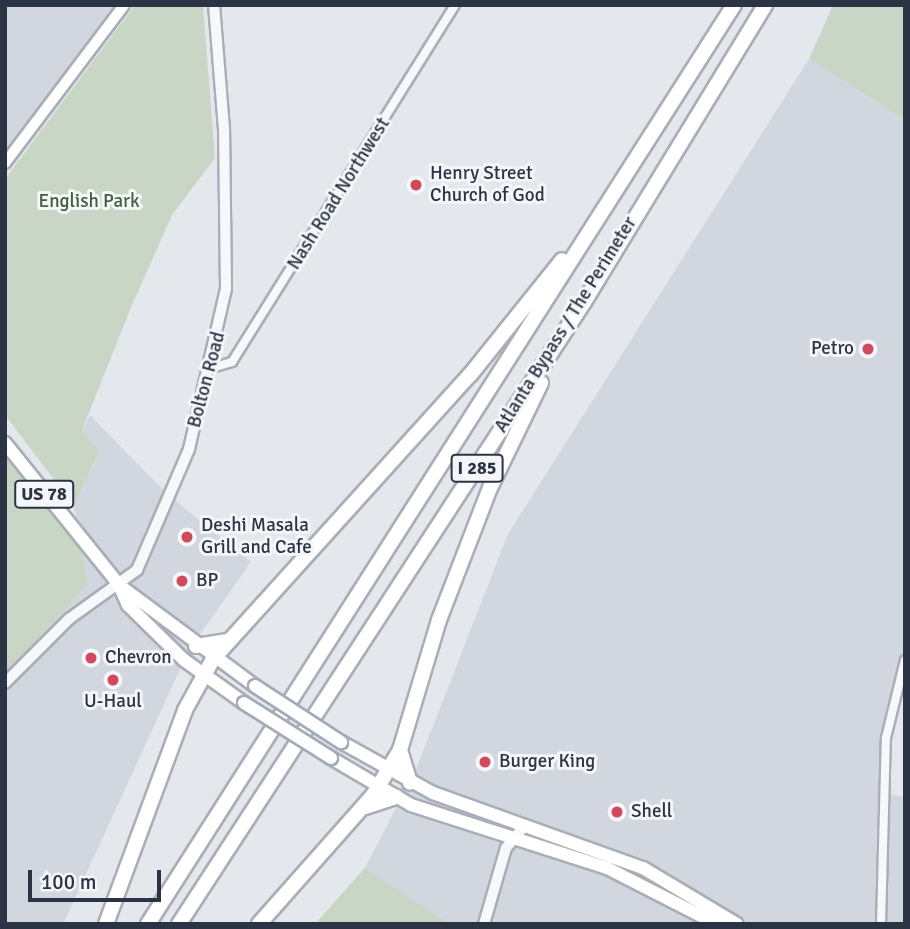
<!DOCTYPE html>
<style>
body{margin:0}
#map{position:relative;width:910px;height:929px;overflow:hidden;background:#e4e7ec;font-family:Signika,sans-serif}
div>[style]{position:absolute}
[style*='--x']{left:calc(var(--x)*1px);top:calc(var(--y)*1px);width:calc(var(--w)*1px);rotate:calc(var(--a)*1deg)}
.built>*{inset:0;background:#d2d6de}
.green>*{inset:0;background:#c9d6c5}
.roads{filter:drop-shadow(2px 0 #a9aeb7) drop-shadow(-2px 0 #a9aeb7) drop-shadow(0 2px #a9aeb7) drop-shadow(0 -2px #a9aeb7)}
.minor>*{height:8px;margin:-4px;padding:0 4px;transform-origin:4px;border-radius:4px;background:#f7f8fa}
.tertiary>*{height:10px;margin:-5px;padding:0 5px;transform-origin:5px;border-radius:5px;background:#f7f8fa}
.secondary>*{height:10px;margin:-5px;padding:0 5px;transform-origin:5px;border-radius:5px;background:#fff}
.primary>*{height:12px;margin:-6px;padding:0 6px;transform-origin:6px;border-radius:6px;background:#fff}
.motorway>*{height:14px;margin:-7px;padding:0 7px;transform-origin:7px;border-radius:7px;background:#fff}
.bridges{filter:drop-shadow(2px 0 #a3abb8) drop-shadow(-2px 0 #a3abb8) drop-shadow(0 2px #a3abb8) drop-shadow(0 -2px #a3abb8)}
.primary-bridge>*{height:12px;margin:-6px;padding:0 6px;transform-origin:6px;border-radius:6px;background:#fff}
.dots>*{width:19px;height:19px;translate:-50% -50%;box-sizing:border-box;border:4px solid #f4f6f9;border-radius:50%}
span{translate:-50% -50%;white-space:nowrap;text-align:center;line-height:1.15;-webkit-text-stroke:6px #f4f6f9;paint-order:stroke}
.shield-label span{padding:2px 5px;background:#f4f6f9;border:2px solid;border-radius:5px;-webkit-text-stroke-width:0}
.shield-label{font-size:18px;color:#2b3445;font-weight:700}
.poi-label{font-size:19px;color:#2b3445}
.left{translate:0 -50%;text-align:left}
.right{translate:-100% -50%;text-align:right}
.street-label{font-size:19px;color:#2b3445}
.park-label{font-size:19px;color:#3f6138}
.frame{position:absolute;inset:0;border:7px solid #2b3445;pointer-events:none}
.scale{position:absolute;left:28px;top:870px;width:133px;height:32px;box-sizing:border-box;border:4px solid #2b3445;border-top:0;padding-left:9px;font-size:21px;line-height:24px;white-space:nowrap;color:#2b3445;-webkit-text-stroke:5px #f4f6f9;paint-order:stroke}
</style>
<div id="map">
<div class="built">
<i style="clip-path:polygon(5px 5px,122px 5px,5px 161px)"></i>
<i style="clip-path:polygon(809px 59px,905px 120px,905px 676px,887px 714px,889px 794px,905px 797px,905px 924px,450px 924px,365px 868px,417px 767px,508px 534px)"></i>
<i style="clip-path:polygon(90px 415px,166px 493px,251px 562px,189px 650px,63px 924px,5px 924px,5px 676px,88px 584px,74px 506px,99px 453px,82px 430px)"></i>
</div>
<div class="green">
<i style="clip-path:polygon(135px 5px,203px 5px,215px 158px,172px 215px,132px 305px,82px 430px,99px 452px,74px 506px,5px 415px,5px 179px)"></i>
<i style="clip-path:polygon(833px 5px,905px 5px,905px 120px,809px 59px)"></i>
<i style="clip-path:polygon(5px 435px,79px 533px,88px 584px,5px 676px)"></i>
<i style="clip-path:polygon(365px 868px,450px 924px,315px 924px)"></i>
</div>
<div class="roads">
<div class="minor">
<i style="--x:212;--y:368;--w:21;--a:-17"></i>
<i style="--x:232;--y:362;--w:421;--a:-58"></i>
<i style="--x:881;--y:924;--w:186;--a:-88.5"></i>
<i style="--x:886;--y:738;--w:80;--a:-76.3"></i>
</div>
<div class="tertiary">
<i style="--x:5;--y:683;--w:91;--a:-45"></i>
<i style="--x:69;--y:619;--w:84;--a:-35.8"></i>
<i style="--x:137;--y:570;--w:132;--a:-66.7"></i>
<i style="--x:189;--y:449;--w:164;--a:-77"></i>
<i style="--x:226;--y:289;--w:160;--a:-90.7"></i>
<i style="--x:224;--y:129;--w:124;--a:-94.6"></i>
<i style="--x:484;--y:924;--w:79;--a:-73.9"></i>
<i style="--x:506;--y:848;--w:30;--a:-50"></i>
</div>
<div class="secondary">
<i style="--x:5;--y:163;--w:198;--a:-53"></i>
</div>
<div class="primary">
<i style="--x:5;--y:443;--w:182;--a:51.2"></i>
<i style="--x:119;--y:585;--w:22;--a:66"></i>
<i style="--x:128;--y:605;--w:78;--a:44.5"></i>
<i style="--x:184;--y:660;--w:74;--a:35.6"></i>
<i style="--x:119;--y:585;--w:169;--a:36.6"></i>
<i style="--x:341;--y:742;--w:105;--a:29"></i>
<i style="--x:433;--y:793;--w:223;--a:19.7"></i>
<i style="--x:643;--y:868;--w:109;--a:30.8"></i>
<i style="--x:331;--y:758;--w:93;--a:30.4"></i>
<i style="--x:411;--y:805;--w:206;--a:17.8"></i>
<i style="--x:607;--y:868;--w:123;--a:27"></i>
</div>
<div class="motorway">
<i style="--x:196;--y:646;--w:32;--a:-9"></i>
<i style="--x:400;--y:750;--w:34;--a:73"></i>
<i style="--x:365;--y:807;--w:33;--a:-18"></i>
<i style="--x:106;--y:924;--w:228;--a:-69.7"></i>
<i style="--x:185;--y:710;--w:58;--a:-61.2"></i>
<i style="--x:213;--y:659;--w:383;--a:-47.9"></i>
<i style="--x:470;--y:375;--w:147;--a:-51.3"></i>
<i style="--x:148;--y:924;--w:1090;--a:-57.48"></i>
<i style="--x:179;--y:924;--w:742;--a:-56.93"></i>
<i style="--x:584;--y:302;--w:348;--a:-58.6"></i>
<i style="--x:259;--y:924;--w:172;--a:-48.5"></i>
<i style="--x:373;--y:795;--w:52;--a:-59"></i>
<i style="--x:400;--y:750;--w:136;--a:-73.3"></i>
<i style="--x:439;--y:620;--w:142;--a:-68.9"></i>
<i style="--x:490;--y:488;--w:117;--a:-64.1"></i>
</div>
</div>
<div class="bridges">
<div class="primary-bridge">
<i style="--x:255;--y:686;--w:103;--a:33.1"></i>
<i style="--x:244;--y:703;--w:103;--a:32.3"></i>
</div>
</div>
<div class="dots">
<i style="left:416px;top:185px;background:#d1495b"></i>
<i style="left:868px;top:349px;background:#d1495b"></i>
<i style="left:187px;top:537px;background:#d1495b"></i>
<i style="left:182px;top:581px;background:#d1495b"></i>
<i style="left:91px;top:658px;background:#d1495b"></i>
<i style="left:113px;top:680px;background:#d1495b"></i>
<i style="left:485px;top:762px;background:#d1495b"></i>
<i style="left:617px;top:812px;background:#d1495b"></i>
</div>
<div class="shield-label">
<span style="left:477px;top:468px">I 285</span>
<span style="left:44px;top:494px">US 78</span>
</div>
<div class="poi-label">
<span class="left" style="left:430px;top:185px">Henry Street<br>Church of God</span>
<span class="right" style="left:854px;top:349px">Petro</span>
<span class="left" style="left:201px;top:537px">Deshi Masala<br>Grill and Cafe</span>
<span class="left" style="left:196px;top:581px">BP</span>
<span class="left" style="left:105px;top:658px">Chevron</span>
<span style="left:113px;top:702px">U-Haul</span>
<span class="left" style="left:499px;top:762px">Burger King</span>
<span class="left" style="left:631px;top:812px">Shell</span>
</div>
<div class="street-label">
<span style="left:339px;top:194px;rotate:-58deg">Nash Road Northwest</span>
<span style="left:566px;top:325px;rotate:-58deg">Atlanta Bypass / The Perimeter</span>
<span style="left:207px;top:380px;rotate:-75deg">Bolton Road</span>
</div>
<div class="park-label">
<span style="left:89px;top:202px">English Park</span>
</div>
<div class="frame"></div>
<div class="scale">100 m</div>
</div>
